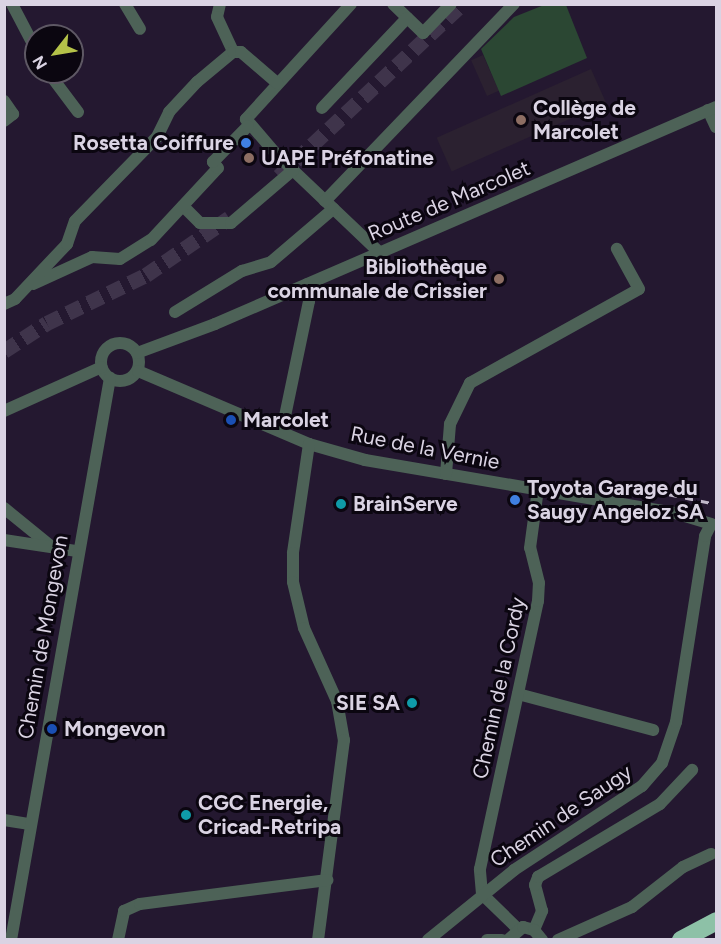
<!DOCTYPE html>
<meta charset="utf-8">
<style>
body{margin:0}
#map{position:relative;width:721px;height:944px;overflow:hidden;background:#241830;font-family:Figtree,sans-serif}
div>[style]{position:absolute}
[style*='--x']{left:calc(var(--x)*1px);top:calc(var(--y)*1px);width:calc(var(--w)*1px);rotate:calc(var(--a)*1deg)}
.education>*{inset:0;background:#2b2130;transform-origin:0 0}
.green>*{inset:0;background:#2b4733}
.major-tunnel>*{height:15px;margin-top:-7.5px;transform-origin:0;background:repeating-linear-gradient(90deg,#3f344b 0 15px,transparent 0 23px)}
.minor>*{height:12px;margin:-6px;padding:0 6px;transform-origin:6px;border-radius:6px;background:#4d6257}
.minor>.ring{margin:-6px;padding:0;box-sizing:content-box;background:none;border:12px solid #4d6257;border-radius:50%}
.highway>*{height:18px;margin:-9px;padding:0 9px;transform-origin:9px;border-radius:9px;background:#8dc1a7}
.rail>*{height:3px;margin-top:-1.5px;transform-origin:0;background:repeating-linear-gradient(90deg,#c1b9ca 0 8px,transparent 0 16px)}
.dots>*{width:16px;height:16px;translate:-50% -50%;box-sizing:border-box;border:3px solid #0b0610;border-radius:50%}
span{translate:-50% -50%;white-space:nowrap;text-align:center;line-height:1.15;-webkit-text-stroke:6px #0b0610;paint-order:stroke}
.poi-label{font-size:21px;color:#dad3e3;font-weight:700}
.left{translate:0 -50%;text-align:left}
.right{translate:-100% -50%;text-align:right}
.street-label{font-size:21px;color:#dad3e3}
.frame{position:absolute;inset:0;border:6px solid #dad3e3;pointer-events:none}
.north{position:absolute;left:24px;top:24px;width:60px;height:60px;box-sizing:border-box;background:#0b0610;border:2px solid #5e5864;border-radius:50%;rotate:239deg;font-size:16px;font-weight:700;line-height:24px;text-align:center;color:#dad3e3}
.north::after{content:'';display:block;margin:auto;width:21px;height:27px;background:#b5c249;clip-path:polygon(50% 0,100% 100%,50% 72%,0 100%)}
</style>
<div id="map">
<div class="education">
<i style="left:483px;top:55px;width:39px;height:13px;rotate:66deg"></i>
<i style="left:591px;top:69px;width:37px;height:169px;rotate:66deg"></i>
</div>
<div class="green">
<i style="clip-path:polygon(544px 5px,566px 5px,587px 58px,501px 96px,481px 49px,514px 17px)"></i>
</div>
<div class="major-tunnel">
<i style="--x:279;--y:176;--w:251;--a:-43.2"></i>
<i style="--x:4;--y:351;--w:51;--a:-33.1"></i>
<i style="--x:47;--y:323;--w:110;--a:-25.9"></i>
<i style="--x:146;--y:275;--w:101;--a:-34.5"></i>
</div>
<div class="minor">
<i style="--x:12;--y:4;--w:52;--a:62.4"></i>
<i style="--x:125;--y:4;--w:29;--a:59"></i>
<i style="--x:220;--y:4;--w:13;--a:103"></i>
<i style="--x:217;--y:17;--w:38;--a:65"></i>
<i style="--x:351;--y:4;--w:156;--a:132.4"></i>
<i style="--x:246;--y:119;--w:46;--a:49.4"></i>
<i style="--x:276;--y:154;--w:142;--a:43.6"></i>
<i style="--x:393;--y:4;--w:42;--a:44"></i>
<i style="--x:423;--y:33;--w:40;--a:-46"></i>
<i style="--x:48;--y:72;--w:50;--a:53.1"></i>
<i style="--x:4;--y:101;--w:16;--a:55"></i>
<i style="--x:13;--y:114;--w:11;--a:142"></i>
<i style="--x:322;--y:108;--w:124;--a:-46.6"></i>
<i style="--x:708;--y:110;--w:19;--a:65"></i>
<i style="--x:325;--y:201;--w:273;--a:-46.2"></i>
<i style="--x:183;--y:206;--w:24;--a:45"></i>
<i style="--x:200;--y:223;--w:31;--a:0"></i>
<i style="--x:231;--y:223;--w:82;--a:-40.5"></i>
<i style="--x:33;--y:284;--w:65;--a:-24.6"></i>
<i style="--x:92;--y:257;--w:28;--a:4"></i>
<i style="--x:120;--y:259;--w:36;--a:-32"></i>
<i style="--x:151;--y:240;--w:98;--a:-47.1"></i>
<i style="--x:218;--y:168;--w:8;--a:-130"></i>
<i style="--x:213;--y:162;--w:50;--a:-45.8"></i>
<i style="--x:4;--y:304;--w:12;--a:-24"></i>
<i style="--x:15;--y:299;--w:76;--a:-46.6"></i>
<i style="--x:67;--y:244;--w:24;--a:-71"></i>
<i style="--x:75;--y:221;--w:117;--a:-45.7"></i>
<i style="--x:157;--y:137;--w:28;--a:-64"></i>
<i style="--x:169;--y:112;--w:41;--a:-47"></i>
<i style="--x:197;--y:82;--w:47;--a:-39.8"></i>
<i style="--x:233;--y:52;--w:8;--a:0"></i>
<i style="--x:241;--y:52;--w:48;--a:40.7"></i>
<i style="--x:175;--y:312;--w:79;--a:-31.5"></i>
<i style="--x:242;--y:271;--w:30;--a:-17"></i>
<i style="--x:271;--y:262;--w:82;--a:-40.5"></i>
<i class="ring" style="left:101px;top:343px;width:26px;height:26px"></i>
<i style="--x:137;--y:353;--w:83;--a:-20.4"></i>
<i style="--x:215;--y:324;--w:546;--a:-23.42"></i>
<i style="--x:138;--y:371;--w:186;--a:23.1"></i>
<i style="--x:309;--y:444;--w:58;--a:15.9"></i>
<i style="--x:365;--y:460;--w:314;--a:9.7"></i>
<i style="--x:675;--y:513;--w:38;--a:17"></i>
<i style="--x:4;--y:411;--w:107;--a:-24.2"></i>
<i style="--x:284;--y:421;--w:123;--a:-78.2"></i>
<i style="--x:309;--y:301;--w:17;--a:-97"></i>
<i style="--x:309;--y:444;--w:110;--a:98.4"></i>
<i style="--x:293;--y:553;--w:29;--a:90"></i>
<i style="--x:293;--y:582;--w:47;--a:76.6"></i>
<i style="--x:304;--y:628;--w:80;--a:65.7"></i>
<i style="--x:337;--y:701;--w:40;--a:80"></i>
<i style="--x:344;--y:740;--w:202;--a:97.4"></i>
<i style="--x:446;--y:474;--w:50;--a:-85.4"></i>
<i style="--x:450;--y:424;--w:46;--a:-64"></i>
<i style="--x:470;--y:383;--w:193;--a:-29.1"></i>
<i style="--x:639;--y:289;--w:46;--a:-118.8"></i>
<i style="--x:4;--y:508;--w:62;--a:39.1"></i>
<i style="--x:4;--y:540;--w:74;--a:8.6"></i>
<i style="--x:518;--y:694;--w:140;--a:14.9"></i>
<i style="--x:4;--y:820;--w:26;--a:9"></i>
<i style="--x:518;--y:929;--w:50;--a:-135.8"></i>
<i style="--x:482;--y:894;--w:25;--a:-95"></i>
<i style="--x:480;--y:869;--w:274;--a:-77.8"></i>
<i style="--x:538;--y:601;--w:18;--a:-87"></i>
<i style="--x:539;--y:583;--w:36;--a:-104"></i>
<i style="--x:530;--y:548;--w:60;--a:-82.3"></i>
<i style="--x:534;--y:930;--w:21;--a:-67"></i>
<i style="--x:542;--y:911;--w:27;--a:-105"></i>
<i style="--x:535;--y:885;--w:9;--a:-69"></i>
<i style="--x:538;--y:877;--w:142;--a:-30.9"></i>
<i style="--x:660;--y:804;--w:47;--a:-46.7"></i>
<i style="--x:11;--y:940;--w:571;--a:-80.01"></i>
<i style="--x:118;--y:940;--w:30;--a:-78"></i>
<i style="--x:124;--y:911;--w:17;--a:-24"></i>
<i style="--x:140;--y:904;--w:189;--a:-7.3"></i>
<i style="--x:428;--y:940;--w:111;--a:-39.1"></i>
<i style="--x:514;--y:870;--w:153;--a:-33.3"></i>
<i style="--x:642;--y:786;--w:30;--a:-49"></i>
<i style="--x:662;--y:763;--w:43;--a:-71.1"></i>
<i style="--x:676;--y:722;--w:188;--a:-81.1"></i>
<i style="--x:705;--y:536;--w:13;--a:-63"></i>
<i style="--x:487;--y:940;--w:15;--a:0"></i>
<i style="--x:508;--y:940;--w:20;--a:-41"></i>
<i style="--x:523;--y:927;--w:11;--a:15"></i>
<i style="--x:534;--y:930;--w:13;--a:51"></i>
<i style="--x:558;--y:940;--w:81;--a:-24"></i>
<i style="--x:632;--y:907;--w:65;--a:-38.1"></i>
<i style="--x:683;--y:867;--w:31;--a:-25"></i>
</div>
<div class="highway">
<i style="--x:681;--y:940;--w:40;--a:-28"></i>
</div>
<div class="rail">
<i style="--x:638;--y:488;--w:80;--a:11.6"></i>
</div>
<div class="dots">
<i style="left:521px;top:120px;background:#8d6e63"></i>
<i style="left:246px;top:143px;background:#3f7fe0"></i>
<i style="left:249px;top:158px;background:#8d6e63"></i>
<i style="left:499px;top:279px;background:#8d6e63"></i>
<i style="left:231px;top:420px;background:#1a4fb4"></i>
<i style="left:515px;top:500px;background:#3f7fe0"></i>
<i style="left:341px;top:504px;background:#0f9aa8"></i>
<i style="left:412px;top:703px;background:#0f9aa8"></i>
<i style="left:52px;top:729px;background:#1a4fb4"></i>
<i style="left:186px;top:815px;background:#0f9aa8"></i>
</div>
<div class="poi-label">
<span class="left" style="left:533px;top:120px">Collège de<br>Marcolet</span>
<span class="right" style="left:234px;top:143px">Rosetta Coiffure</span>
<span class="left" style="left:261px;top:158px">UAPE Préfonatine</span>
<span class="right" style="left:487px;top:279px">Bibliothèque<br>communale de Crissier</span>
<span class="left" style="left:243px;top:420px">Marcolet</span>
<span class="left" style="left:527px;top:500px">Toyota Garage du<br>Saugy Angeloz SA</span>
<span class="left" style="left:353px;top:504px">BrainServe</span>
<span class="right" style="left:400px;top:703px">SIE SA</span>
<span class="left" style="left:64px;top:729px">Mongevon</span>
<span class="left" style="left:198px;top:815px">CGC Energie,<br>Cricad-Retripa</span>
</div>
<div class="street-label">
<span style="left:449px;top:201px;rotate:-23deg">Route de Marcolet</span>
<span style="left:425px;top:448px;rotate:11deg">Rue de la Vernie</span>
<span style="left:43px;top:637px;rotate:-80deg">Chemin de Mongevon</span>
<span style="left:499px;top:688px;rotate:-78deg">Chemin de la Cordy</span>
<span style="left:561px;top:816px;rotate:-34deg">Chemin de Saugy</span>
</div>
<div class="frame"></div>
<div class="north">N</div>
</div>
